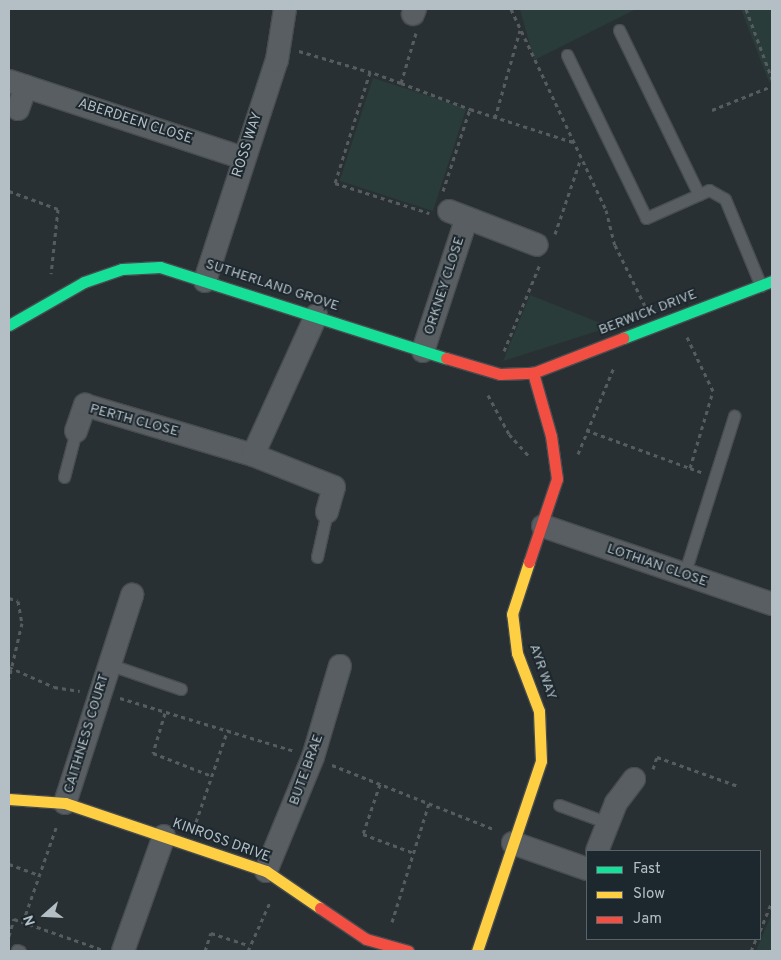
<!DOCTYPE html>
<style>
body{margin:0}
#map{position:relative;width:781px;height:960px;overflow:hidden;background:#293034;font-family:Overpass,sans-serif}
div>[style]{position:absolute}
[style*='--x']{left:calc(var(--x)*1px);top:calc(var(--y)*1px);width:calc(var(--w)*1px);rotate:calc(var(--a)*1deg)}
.green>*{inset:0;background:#293c39;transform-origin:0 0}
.path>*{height:3px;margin-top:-1.5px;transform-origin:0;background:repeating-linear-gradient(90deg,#575d5f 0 4px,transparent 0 8px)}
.roads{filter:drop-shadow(1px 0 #474c4f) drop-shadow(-1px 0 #474c4f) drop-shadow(0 1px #474c4f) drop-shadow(0 -1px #474c4f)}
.lane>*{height:11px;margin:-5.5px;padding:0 5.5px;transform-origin:5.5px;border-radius:5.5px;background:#595e62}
.street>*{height:22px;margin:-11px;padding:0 11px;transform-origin:11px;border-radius:11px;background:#595e62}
.fast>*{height:11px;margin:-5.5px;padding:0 5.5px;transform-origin:5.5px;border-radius:5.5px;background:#16e098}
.slow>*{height:11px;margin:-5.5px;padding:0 5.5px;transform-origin:5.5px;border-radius:5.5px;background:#ffcf43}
.jam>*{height:11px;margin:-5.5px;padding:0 5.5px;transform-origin:5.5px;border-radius:5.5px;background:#f24e42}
span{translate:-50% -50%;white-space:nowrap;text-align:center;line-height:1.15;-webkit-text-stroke:4px #1d272e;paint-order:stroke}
.street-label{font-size:14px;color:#b3bec5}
.frame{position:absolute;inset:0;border:10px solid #b3bec5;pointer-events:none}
.legend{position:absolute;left:586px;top:850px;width:175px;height:90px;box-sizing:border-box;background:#1d272e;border:1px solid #59636a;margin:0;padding:6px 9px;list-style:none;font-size:15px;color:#b3bec5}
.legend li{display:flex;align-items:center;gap:10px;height:25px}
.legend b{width:25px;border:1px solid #59636a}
.north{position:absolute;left:20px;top:890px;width:50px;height:50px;-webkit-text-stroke:4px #1d272e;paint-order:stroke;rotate:251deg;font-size:14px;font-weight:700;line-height:20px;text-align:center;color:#b3bec5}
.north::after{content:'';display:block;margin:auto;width:18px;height:22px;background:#b3bec5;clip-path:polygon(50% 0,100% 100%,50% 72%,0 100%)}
</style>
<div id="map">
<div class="green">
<i style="clip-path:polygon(520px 9px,636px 9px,534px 60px)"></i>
<i style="clip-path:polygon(741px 9px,772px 9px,772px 81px,769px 82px)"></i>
<i style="left:373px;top:78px;width:98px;height:108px;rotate:18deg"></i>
<i style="clip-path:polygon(530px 295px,610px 327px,503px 361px)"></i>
<i style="clip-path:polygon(772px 913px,772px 951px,756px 951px)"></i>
</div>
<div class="path">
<i style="--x:511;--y:9;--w:222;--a:64.7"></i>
<i style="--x:606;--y:210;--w:36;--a:76"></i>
<i style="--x:615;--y:245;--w:68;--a:63.8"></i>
<i style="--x:746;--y:9;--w:75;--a:69.6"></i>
<i style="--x:416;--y:33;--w:52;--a:106.7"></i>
<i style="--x:401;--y:83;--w:33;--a:-160"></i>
<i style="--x:370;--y:72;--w:116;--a:107.5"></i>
<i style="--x:335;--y:183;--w:99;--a:17.7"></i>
<i style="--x:299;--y:51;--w:74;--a:16.5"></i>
<i style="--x:401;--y:83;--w:74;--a:20.6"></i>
<i style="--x:712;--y:110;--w:65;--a:-21.8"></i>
<i style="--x:495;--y:118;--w:91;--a:-74.1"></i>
<i style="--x:9;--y:191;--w:52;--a:20.2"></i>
<i style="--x:58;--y:209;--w:65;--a:96.1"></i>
<i style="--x:443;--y:191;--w:86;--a:-71.8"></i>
<i style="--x:470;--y:109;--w:108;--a:17.8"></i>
<i style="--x:555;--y:234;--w:80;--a:-71.1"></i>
<i style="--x:504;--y:351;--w:94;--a:-67.5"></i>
<i style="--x:488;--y:395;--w:44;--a:61.7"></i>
<i style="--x:509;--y:434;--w:30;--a:48"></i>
<i style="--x:586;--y:430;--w:111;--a:20.1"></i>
<i style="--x:690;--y:468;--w:80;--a:-73.4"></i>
<i style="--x:713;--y:391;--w:60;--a:-115.7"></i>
<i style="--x:578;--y:454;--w:94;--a:-67.5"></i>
<i style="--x:690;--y:468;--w:12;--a:20"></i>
<i style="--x:9;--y:598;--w:9;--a:18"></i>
<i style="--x:18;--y:601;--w:22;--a:80"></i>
<i style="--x:22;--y:623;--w:57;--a:103.1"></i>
<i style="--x:9;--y:667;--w:49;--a:24"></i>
<i style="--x:54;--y:687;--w:26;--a:9"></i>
<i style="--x:120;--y:698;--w:182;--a:16.9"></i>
<i style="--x:165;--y:713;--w:42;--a:106.7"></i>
<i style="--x:153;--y:753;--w:63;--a:21.3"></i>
<i style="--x:332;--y:765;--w:174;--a:21.6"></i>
<i style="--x:653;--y:769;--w:13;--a:-72"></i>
<i style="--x:657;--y:757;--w:86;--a:19.7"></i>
<i style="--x:380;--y:784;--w:53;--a:108.8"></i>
<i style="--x:363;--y:834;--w:54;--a:20.4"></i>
<i style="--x:196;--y:822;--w:98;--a:-71"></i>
<i style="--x:9;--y:864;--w:33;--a:20"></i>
<i style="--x:23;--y:922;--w:103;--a:-70.7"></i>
<i style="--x:392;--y:922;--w:125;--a:-72.7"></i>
<i style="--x:760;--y:931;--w:32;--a:-68"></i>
<i style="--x:9;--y:936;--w:18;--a:-74"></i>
<i style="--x:14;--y:919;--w:94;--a:19.2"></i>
<i style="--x:205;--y:951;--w:19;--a:-72"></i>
<i style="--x:211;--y:933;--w:40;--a:18"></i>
<i style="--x:248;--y:951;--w:54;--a:-65.8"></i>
<i style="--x:751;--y:951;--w:13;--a:-67"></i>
</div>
<div class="roads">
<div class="lane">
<i style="--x:619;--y:30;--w:183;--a:64.1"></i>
<i style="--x:567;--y:55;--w:181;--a:64.1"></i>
<i style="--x:646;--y:218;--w:69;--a:-24"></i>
<i style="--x:709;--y:190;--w:18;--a:29"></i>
<i style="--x:725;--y:199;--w:94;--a:67.5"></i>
<i style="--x:64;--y:477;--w:48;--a:-75.4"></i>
<i style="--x:317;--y:557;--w:46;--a:-77.5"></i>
<i style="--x:684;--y:575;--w:167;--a:-72.5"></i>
<i style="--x:108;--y:664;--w:77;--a:18.9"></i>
<i style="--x:559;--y:805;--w:52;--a:20.2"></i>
<i style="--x:17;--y:950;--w:3;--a:18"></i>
</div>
<div class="street">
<i style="--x:413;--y:14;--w:5;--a:-68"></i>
<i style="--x:9;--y:81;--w:246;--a:18.2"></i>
<i style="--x:18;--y:109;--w:24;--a:-71"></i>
<i style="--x:449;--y:211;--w:94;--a:21.1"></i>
<i style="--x:205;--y:281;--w:232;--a:-72"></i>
<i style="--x:277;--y:60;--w:52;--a:-81.1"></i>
<i style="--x:423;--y:351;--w:138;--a:-71.8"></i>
<i style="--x:76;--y:431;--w:28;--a:-71"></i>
<i style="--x:85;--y:405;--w:175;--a:16.6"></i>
<i style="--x:253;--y:455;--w:87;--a:21.6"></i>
<i style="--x:334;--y:487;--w:26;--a:106"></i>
<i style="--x:253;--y:455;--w:153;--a:-65.6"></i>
<i style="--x:543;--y:526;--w:242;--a:18.8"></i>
<i style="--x:65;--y:803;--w:219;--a:-72.1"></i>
<i style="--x:513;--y:843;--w:78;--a:19.4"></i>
<i style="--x:597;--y:851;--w:52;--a:-68.4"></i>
<i style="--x:616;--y:803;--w:30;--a:-53"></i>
<i style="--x:266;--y:871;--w:123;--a:-67.6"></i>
<i style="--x:313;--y:757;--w:95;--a:-73.5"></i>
<i style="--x:123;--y:951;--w:122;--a:-70.4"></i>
</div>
<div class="fast">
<i style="--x:9;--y:325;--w:86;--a:-29.8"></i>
<i style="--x:84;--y:282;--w:40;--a:-18.9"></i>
<i style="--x:122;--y:269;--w:38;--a:-3"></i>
<i style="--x:160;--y:267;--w:300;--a:17.7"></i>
<i style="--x:623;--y:338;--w:160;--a:-20.9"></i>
</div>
<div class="slow">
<i style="--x:9;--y:799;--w:56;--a:4.1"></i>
<i style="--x:65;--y:803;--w:212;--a:18.7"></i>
<i style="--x:266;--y:871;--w:65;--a:34.4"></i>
<i style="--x:477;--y:951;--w:200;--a:-71.4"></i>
<i style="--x:541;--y:761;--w:50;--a:-92.3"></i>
<i style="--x:539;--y:711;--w:62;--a:-110.8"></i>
<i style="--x:517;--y:653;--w:39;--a:-97"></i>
<i style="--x:512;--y:614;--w:55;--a:-71.9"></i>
</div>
<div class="jam">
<i style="--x:446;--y:358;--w:56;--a:16.5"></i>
<i style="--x:500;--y:374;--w:33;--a:-2"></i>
<i style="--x:533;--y:373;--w:97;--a:-21.3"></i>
<i style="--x:529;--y:562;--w:88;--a:-71.4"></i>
<i style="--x:557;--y:479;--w:43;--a:-97.9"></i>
<i style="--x:551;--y:436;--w:66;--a:-105.9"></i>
<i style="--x:320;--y:908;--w:55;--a:34"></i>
<i style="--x:366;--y:939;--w:44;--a:15.9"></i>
</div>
</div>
<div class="street-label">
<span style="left:135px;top:122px;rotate:18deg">ABERDEEN CLOSE</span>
<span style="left:248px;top:145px;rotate:-72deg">ROSS WAY</span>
<span style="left:272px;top:286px;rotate:18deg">SUTHERLAND GROVE</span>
<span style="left:445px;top:286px;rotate:-72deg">ORKNEY CLOSE</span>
<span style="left:648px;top:313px;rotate:-21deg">BERWICK DRIVE</span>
<span style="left:134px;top:421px;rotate:15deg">PERTH CLOSE</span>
<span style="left:657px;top:566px;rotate:19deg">LOTHIAN CLOSE</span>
<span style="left:542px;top:672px;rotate:71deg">AYR WAY</span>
<span style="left:87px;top:734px;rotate:-73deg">CAITHNESS COURT</span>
<span style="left:307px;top:770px;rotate:-70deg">BUTE BRAE</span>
<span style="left:221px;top:841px;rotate:20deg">KINROSS DRIVE</span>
</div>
<div class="frame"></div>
<ul class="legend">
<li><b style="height:6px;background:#16e098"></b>Fast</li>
<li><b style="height:6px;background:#ffcf43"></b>Slow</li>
<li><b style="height:6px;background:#f24e42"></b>Jam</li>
</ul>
<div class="north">N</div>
</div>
